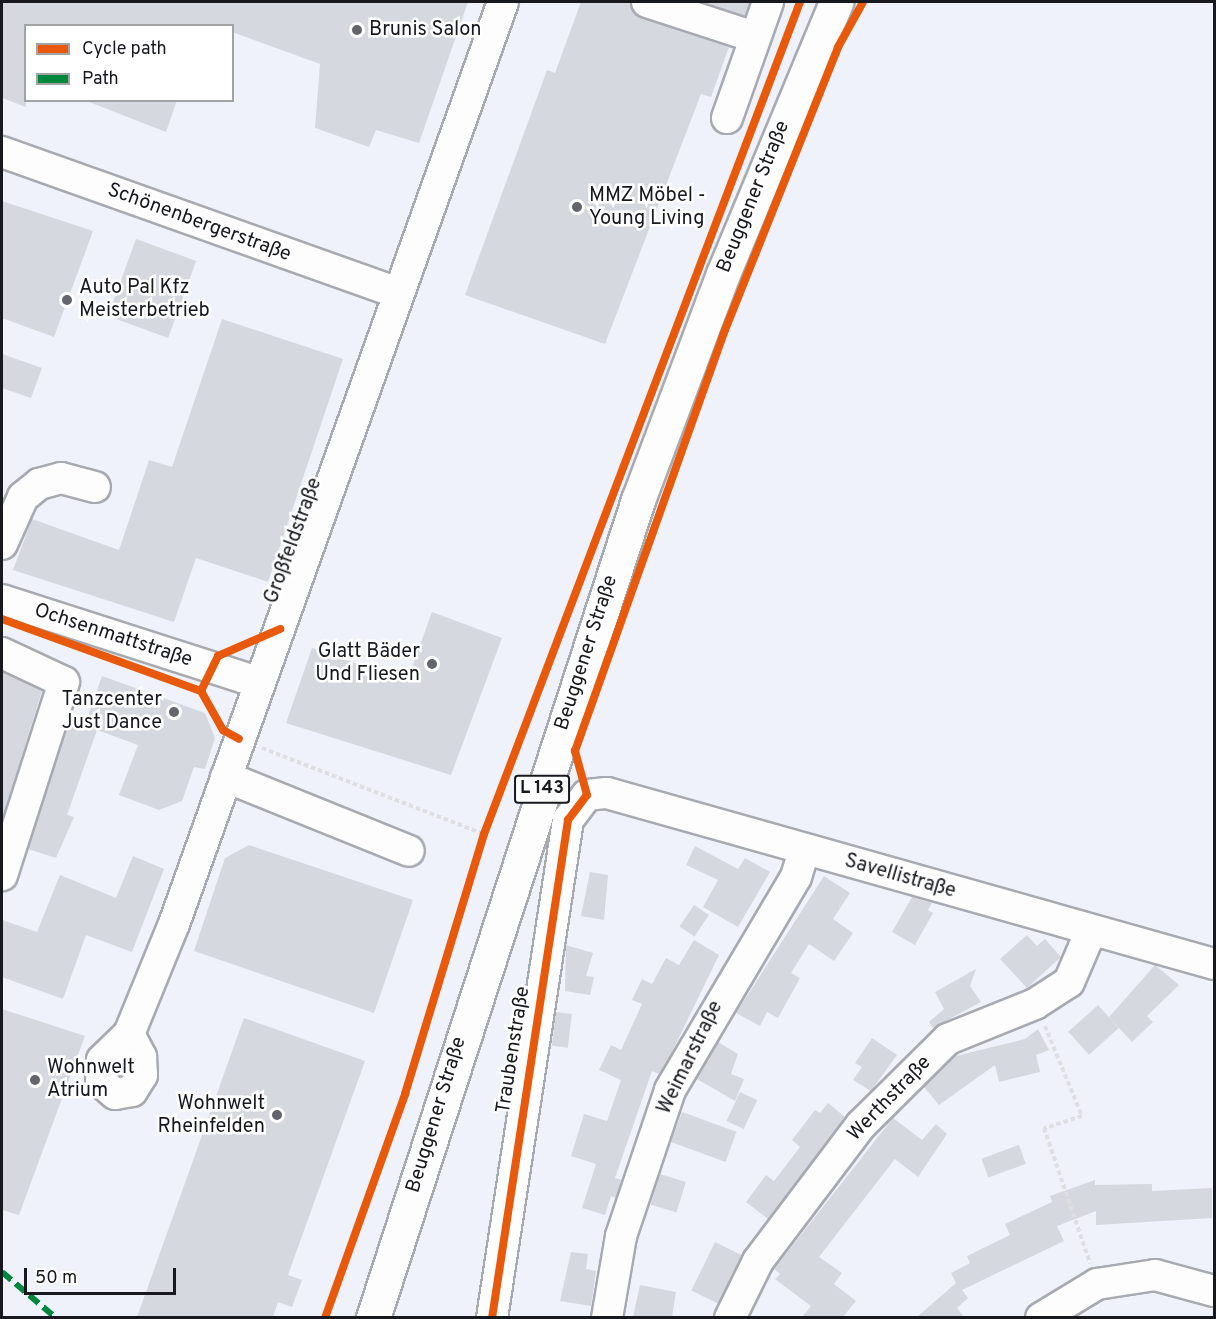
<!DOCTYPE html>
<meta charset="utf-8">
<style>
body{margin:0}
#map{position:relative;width:1216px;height:1319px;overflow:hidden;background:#eff2fa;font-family:Overpass,sans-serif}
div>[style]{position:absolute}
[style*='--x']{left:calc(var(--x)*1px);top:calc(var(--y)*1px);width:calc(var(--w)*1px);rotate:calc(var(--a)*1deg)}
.building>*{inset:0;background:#d6d8df;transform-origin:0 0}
.path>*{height:4px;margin-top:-2px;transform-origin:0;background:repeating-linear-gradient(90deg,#dedfe2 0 4.5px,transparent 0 7.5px)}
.roads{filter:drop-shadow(2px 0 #a7aab1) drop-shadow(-2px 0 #a7aab1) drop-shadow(0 2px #a7aab1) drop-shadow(0 -2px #a7aab1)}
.minor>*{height:30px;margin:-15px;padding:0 15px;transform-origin:15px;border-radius:15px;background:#fdfdfe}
.major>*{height:33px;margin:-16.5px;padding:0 16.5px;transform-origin:16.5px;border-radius:16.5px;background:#fdfdfe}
.quiet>*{height:6px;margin-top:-3px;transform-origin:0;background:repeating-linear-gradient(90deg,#00873e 0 12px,transparent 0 18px)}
.cycleway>*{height:8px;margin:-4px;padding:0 4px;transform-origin:4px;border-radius:4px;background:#e8590c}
.dots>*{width:16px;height:16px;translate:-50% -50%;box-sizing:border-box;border:3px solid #fff;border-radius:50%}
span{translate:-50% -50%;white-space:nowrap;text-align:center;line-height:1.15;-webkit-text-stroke:5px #fff;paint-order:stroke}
.shield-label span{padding:2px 4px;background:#fff;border:2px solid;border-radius:4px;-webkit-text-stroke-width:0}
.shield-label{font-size:18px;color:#17191f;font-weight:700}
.poi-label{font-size:20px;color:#17191f}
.left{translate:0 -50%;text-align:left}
.right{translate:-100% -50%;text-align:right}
.street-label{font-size:20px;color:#17191f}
.frame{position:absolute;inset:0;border:3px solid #17191f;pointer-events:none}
.legend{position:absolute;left:24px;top:24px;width:210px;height:78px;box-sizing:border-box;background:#fff;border:2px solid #a2a3a5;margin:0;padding:8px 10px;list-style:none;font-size:18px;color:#17191f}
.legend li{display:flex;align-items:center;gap:12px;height:30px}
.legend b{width:30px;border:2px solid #a2a3a5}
.scale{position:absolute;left:24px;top:1268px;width:152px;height:27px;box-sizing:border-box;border:3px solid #17191f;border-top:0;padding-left:8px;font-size:18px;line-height:21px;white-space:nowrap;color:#17191f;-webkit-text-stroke:4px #fff;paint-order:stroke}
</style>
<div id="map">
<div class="building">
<i style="clip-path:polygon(2px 2px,468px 2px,419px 143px,376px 130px,369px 147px,315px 128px,320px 64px,232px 32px,232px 26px,26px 26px,26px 107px,2px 98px)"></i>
<i style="clip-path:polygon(581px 2px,630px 2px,642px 18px,729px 47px,711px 97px,701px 94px,605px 344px,465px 295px,547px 70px,555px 73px)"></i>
<i style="clip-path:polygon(701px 2px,750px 2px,745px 16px)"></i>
<i style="clip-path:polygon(84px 100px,177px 100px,166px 132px)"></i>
<i style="clip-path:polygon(2px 201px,93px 231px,54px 337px,2px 318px)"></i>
<i style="left:136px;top:239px;width:64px;height:82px;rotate:20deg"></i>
<i style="clip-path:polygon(222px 319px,343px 359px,268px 582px,196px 558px,174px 622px,13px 570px,32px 519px,119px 550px,149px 460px,172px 467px)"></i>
<i style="clip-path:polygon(2px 354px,42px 368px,31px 398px,2px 388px)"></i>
<i style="clip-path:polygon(432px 612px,502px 638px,451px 775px,286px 723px,312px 648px,407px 681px)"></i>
<i style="clip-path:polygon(2px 672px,42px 691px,2px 820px)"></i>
<i style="clip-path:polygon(102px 676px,205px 713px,215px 738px,205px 769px,194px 767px,182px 801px,159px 810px,119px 795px,138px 745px,97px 730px,67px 815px,74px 817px,56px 858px,28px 849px,71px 717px,86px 721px)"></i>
<i style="clip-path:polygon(249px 845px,413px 900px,374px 1013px,194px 951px,225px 858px)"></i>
<i style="clip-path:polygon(695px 846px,738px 869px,745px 858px,770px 872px,738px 927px,703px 907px,718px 880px,686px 865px)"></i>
<i style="clip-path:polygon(133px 856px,164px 869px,132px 952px,86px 935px,63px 999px,2px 977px,2px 920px,37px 932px,60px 875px,116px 898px)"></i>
<i style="clip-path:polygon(590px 872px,608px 875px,604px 920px,581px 916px)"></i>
<i style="clip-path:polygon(824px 876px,850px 893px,833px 919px,853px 933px,834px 961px,809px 944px,791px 973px,800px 978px,778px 1018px,767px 1012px,760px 1026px,736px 1013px)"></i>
<i style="clip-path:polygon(912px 897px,932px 903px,928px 910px,933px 913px,915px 945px,892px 932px)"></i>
<i style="left:694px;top:905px;width:18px;height:26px;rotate:34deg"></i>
<i style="clip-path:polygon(1027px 935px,1037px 946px,1045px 939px,1061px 957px,1027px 988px,1000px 959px)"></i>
<i style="clip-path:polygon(694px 940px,719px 955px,670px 1056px,659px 1074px,652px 1071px,615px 1178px,622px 1180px,616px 1198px,611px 1196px,605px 1215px,582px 1208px,596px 1164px,571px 1156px,584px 1114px,607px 1121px,621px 1080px,599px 1070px,611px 1045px,621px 1050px,642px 1004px,632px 1000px,642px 979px,652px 984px,666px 958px,679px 965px)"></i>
<i style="clip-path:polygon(566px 945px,593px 953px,586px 976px,594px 977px,590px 995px,565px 991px)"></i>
<i style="clip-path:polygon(1155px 965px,1179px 985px,1147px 1016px,1153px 1022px,1132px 1042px,1109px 1017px)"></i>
<i style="clip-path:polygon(976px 969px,970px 986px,981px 1002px,933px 1028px,929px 1022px,944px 1009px,935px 992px)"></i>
<i style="left:1098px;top:1005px;width:31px;height:40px;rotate:48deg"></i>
<i style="clip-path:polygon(2px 1009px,85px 1036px,19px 1215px,2px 1210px)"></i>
<i style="left:556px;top:1012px;width:16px;height:34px;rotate:7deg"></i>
<i style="clip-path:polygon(244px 1018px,365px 1061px,288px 1275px,302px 1280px,292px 1307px,278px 1302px,273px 1317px,137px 1317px)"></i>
<i style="clip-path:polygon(1038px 1029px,1049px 1050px,1036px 1055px,1040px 1072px,999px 1082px,995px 1065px,939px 1105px,924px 1087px,956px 1056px,1025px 1039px)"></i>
<i style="clip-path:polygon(872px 1038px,897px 1055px,871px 1091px,853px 1080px,862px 1067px,855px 1063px)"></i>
<i style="clip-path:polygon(718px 1042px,738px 1054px,731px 1074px,744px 1079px,735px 1101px,697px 1079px)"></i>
<i style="left:740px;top:1092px;width:19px;height:32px;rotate:25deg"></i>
<i style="clip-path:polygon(828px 1103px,845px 1117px,768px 1219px,746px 1202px,766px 1175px,774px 1181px,800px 1147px,792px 1140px,815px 1110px,820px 1113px)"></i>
<i style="left:682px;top:1112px;width:58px;height:32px;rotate:20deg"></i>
<i style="clip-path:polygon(893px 1118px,922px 1140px,936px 1124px,947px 1134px,918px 1177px,895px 1159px,819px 1257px,842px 1273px,834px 1284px,856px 1301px,843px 1317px,802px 1317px,811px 1306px,775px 1279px,780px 1274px,774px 1269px)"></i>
<i style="left:1019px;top:1145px;width:20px;height:40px;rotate:70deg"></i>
<i style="left:660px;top:1174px;width:27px;height:32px;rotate:17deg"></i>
<i style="clip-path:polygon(1095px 1180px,1095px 1185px,1152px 1184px,1152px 1191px,1212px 1188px,1212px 1218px,1096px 1225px,1096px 1211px,1057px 1226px,1064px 1241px,962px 1290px,968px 1298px,957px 1308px,964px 1317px,917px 1317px,956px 1283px,951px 1273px,970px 1263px,967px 1256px,1010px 1235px,1005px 1224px,1052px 1202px,1050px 1196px)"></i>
<i style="left:715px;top:1242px;width:30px;height:54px;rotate:26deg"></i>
<i style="clip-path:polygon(571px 1252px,588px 1254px,586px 1269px,596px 1271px,591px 1306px,560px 1301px)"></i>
<i style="clip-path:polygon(640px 1285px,676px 1292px,672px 1317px,633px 1317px)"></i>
</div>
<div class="path">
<i style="--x:262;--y:748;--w:238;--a:21.2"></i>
<i style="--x:1045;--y:1026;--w:97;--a:67.7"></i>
<i style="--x:1082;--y:1116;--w:40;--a:162"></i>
<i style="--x:1044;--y:1128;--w:143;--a:71.2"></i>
</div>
<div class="roads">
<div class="minor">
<i style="--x:647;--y:2;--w:113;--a:18.1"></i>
<i style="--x:727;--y:118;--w:123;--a:-70.5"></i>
<i style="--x:2;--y:152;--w:420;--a:19.6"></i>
<i style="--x:2;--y:544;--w:51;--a:-65.9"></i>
<i style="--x:23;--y:497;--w:21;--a:-39"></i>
<i style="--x:39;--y:484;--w:23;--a:-15"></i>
<i style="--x:61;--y:478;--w:35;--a:15"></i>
<i style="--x:2;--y:600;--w:271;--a:17.8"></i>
<i style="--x:2;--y:653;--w:68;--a:25.1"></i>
<i style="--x:64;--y:682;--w:203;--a:107.8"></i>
<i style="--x:226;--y:777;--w:197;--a:22"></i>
<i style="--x:129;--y:1034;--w:26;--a:62"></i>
<i style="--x:141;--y:1057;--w:18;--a:87"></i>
<i style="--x:142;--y:1075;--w:19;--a:122"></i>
<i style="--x:132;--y:1091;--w:17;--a:170"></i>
<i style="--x:115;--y:1094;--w:18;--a:-139"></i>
<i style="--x:101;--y:1082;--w:22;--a:-87"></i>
<i style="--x:102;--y:1060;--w:37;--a:-44"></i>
<i style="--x:129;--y:1034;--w:119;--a:-67.8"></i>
<i style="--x:174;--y:924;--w:979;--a:-70.36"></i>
<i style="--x:492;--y:1318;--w:504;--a:-81.32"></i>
<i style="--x:568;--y:820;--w:31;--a:-53"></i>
<i style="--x:587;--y:795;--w:20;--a:-6"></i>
<i style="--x:607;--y:793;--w:631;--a:15.73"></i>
<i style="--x:607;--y:1318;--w:83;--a:-80.3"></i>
<i style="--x:621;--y:1236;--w:154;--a:-71.4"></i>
<i style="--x:670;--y:1090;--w:247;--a:-59.4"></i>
<i style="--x:796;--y:877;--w:28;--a:-73"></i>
<i style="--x:730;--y:1318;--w:64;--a:-63.8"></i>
<i style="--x:758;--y:1261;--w:171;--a:-52.9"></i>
<i style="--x:861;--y:1125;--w:122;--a:-44.7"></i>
<i style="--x:948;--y:1039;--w:94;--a:-21.9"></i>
<i style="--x:1035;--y:1004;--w:40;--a:-32.9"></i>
<i style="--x:1069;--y:982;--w:53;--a:-66.8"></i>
<i style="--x:1041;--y:1318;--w:66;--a:-31.3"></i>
<i style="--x:1097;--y:1284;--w:59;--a:-8.8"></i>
<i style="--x:1155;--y:1275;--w:61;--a:15.2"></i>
</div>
<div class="major">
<i style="--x:373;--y:1318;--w:860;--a:-72.05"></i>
<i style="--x:638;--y:500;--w:241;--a:-69.4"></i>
<i style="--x:723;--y:274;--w:295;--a:-67.4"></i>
</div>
</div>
<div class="quiet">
<i style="--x:2;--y:1272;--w:71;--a:40.4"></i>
</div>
<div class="cycleway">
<i style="--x:2;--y:619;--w:212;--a:19.9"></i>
<i style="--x:201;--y:691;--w:45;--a:60.6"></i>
<i style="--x:223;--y:730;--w:18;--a:29"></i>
<i style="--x:201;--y:691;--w:39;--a:-64"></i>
<i style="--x:218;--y:656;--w:68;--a:-23.5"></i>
<i style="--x:325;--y:1318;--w:238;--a:-70.3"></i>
<i style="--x:405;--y:1094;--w:272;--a:-73.1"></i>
<i style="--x:484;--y:834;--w:890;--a:-69.2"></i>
<i style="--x:492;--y:1318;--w:504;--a:-81.32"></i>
<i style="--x:568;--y:820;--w:31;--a:-53"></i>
<i style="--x:587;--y:795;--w:46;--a:-105.3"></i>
<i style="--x:575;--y:751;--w:447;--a:-70.4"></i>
<i style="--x:725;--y:330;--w:305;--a:-68.2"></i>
<i style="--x:838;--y:47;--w:51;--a:-60.9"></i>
</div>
<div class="dots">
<i style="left:357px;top:30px;background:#63656c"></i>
<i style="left:577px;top:207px;background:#63656c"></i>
<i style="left:67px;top:300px;background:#63656c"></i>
<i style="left:432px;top:664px;background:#63656c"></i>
<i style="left:174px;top:712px;background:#63656c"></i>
<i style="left:35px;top:1080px;background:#63656c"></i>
<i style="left:277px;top:1115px;background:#63656c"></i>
</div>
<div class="shield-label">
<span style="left:542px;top:789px">L 143</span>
</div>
<div class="poi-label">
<span class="left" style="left:369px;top:30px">Brunis Salon</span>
<span class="left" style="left:589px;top:208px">MMZ Möbel -<br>Young Living</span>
<span class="left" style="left:79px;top:300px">Auto Pal Kfz<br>Meisterbetrieb</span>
<span class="right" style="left:420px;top:664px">Glatt Bäder<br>Und Fliesen</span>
<span class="right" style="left:162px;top:712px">Tanzcenter<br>Just Dance</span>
<span class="left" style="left:47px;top:1080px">Wohnwelt<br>Atrium</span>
<span class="right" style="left:265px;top:1116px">Wohnwelt<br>Rheinfelden</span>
</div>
<div class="street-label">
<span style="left:754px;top:197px;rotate:-68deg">Beuggener Straße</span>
<span style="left:199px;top:223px;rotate:20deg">Schönenbergerstraße</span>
<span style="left:294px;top:541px;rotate:-70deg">Großfeldstraße</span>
<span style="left:113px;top:636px;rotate:18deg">Ochsenmattstraße</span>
<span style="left:587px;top:653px;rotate:-72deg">Beuggener Straße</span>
<span style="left:900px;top:877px;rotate:16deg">Savellistraße</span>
<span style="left:514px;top:1050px;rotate:-81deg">Traubenstraße</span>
<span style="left:691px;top:1058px;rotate:-64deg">Weimarstraße</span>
<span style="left:890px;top:1099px;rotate:-46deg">Werthstraße</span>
<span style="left:437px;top:1115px;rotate:-73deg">Beuggener Straße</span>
</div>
<div class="frame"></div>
<ul class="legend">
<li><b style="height:8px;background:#e8590c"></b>Cycle path</li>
<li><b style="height:8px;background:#00873e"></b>Path</li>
</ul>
<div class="scale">50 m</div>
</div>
